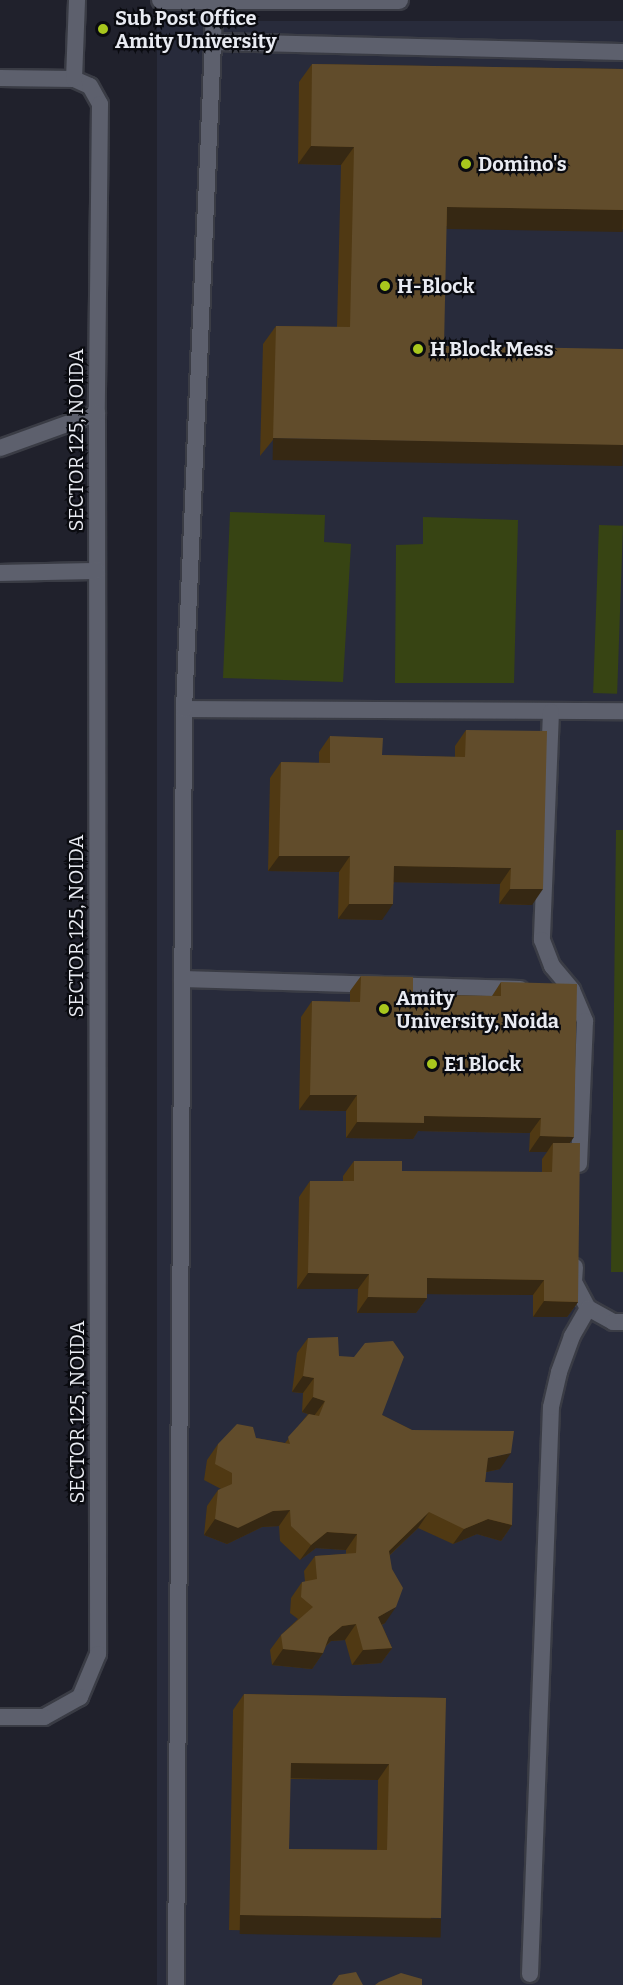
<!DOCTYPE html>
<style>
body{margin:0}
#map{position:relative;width:623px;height:1985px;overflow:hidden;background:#20212c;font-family:Bitter,serif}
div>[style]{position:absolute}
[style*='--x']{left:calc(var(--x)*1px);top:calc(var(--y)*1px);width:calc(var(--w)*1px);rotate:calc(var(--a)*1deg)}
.built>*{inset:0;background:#282b3b;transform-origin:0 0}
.green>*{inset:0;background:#374413;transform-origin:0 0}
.roads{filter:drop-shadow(2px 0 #3a3c45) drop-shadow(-2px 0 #3a3c45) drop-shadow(0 2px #3a3c45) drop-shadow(0 -2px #3a3c45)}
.lane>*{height:16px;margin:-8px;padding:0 8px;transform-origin:8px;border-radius:8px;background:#5d606d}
.secondary>*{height:18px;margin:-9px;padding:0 9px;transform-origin:9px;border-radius:9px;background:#5d606d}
.wall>*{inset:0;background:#503913}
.shaded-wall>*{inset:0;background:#362813;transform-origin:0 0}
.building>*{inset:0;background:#614c2b}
.dots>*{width:16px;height:16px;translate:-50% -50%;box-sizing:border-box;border:3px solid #0a0b10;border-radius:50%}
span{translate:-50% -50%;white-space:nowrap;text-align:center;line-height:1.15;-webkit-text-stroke:4.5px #0a0b10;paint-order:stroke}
.poi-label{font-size:20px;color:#e9ebf2;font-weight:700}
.left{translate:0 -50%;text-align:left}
.street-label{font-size:20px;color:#e9ebf2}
</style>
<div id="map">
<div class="built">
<i style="left:623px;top:21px;width:1964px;height:466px;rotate:90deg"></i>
</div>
<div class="green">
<i style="clip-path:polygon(230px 512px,325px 515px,324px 542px,351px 544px,343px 682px,223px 678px)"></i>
<i style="clip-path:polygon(423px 517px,518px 520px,514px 683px,395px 683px,396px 545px,423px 544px)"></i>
<i style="left:599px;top:525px;width:24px;height:168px;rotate:2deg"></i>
<i style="clip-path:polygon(616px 830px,623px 830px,623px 1272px,611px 1272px)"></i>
</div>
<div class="roads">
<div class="lane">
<i style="--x:213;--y:42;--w:41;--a:-88.6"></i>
<i style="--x:0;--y:78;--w:74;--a:0.8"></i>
<i style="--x:74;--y:79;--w:17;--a:24"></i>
<i style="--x:90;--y:86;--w:21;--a:61"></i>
<i style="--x:100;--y:104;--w:309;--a:90.6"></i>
<i style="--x:97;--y:413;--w:1241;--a:89.95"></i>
<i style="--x:98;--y:1654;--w:47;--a:112.7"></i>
<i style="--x:80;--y:1697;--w:41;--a:150.9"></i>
<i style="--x:44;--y:1717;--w:44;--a:180"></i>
<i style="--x:74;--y:79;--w:79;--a:-87.8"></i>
<i style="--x:0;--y:448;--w:103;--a:-19.8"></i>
<i style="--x:0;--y:573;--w:97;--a:-1.2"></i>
<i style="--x:184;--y:709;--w:439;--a:0.3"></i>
<i style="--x:551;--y:712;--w:228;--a:92.3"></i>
<i style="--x:542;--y:940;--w:28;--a:69"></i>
<i style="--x:552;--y:966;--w:31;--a:50"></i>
<i style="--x:572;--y:990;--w:34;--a:67"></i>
<i style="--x:585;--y:1021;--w:143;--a:92.4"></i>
<i style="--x:182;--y:979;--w:338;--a:1.7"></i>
<i style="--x:575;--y:1267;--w:15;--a:94"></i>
<i style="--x:574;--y:1282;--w:30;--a:62"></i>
<i style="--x:588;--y:1308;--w:29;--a:29"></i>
<i style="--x:613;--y:1322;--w:10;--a:0"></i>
<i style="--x:530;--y:1974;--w:567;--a:-87.88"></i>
<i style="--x:551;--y:1407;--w:36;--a:-77"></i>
<i style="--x:559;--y:1372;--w:38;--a:-70"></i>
<i style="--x:572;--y:1336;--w:32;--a:-60"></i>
<i style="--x:176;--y:1985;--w:1276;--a:-89.64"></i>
<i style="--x:184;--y:709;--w:668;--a:-87.51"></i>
<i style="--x:213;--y:42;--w:410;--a:1.4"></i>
</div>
<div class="secondary">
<i style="--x:161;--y:0;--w:238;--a:0"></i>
</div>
</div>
<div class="wall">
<i style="clip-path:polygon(312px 64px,623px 69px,623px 229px,446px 226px,260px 456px,263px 344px,276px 326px,337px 327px,341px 165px,298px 164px,299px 82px)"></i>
<i style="clip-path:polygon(466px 730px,532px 905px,499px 904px,500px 884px,394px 882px,382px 920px,338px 919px,339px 872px,268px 871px,270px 778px,281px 762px,319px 763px,319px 752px,330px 736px,382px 755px,455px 757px,455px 746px)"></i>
<i style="clip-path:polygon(361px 976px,413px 995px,492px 996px,501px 982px,569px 1143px,578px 1302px,567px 1317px,533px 1317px,533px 1295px,427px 1294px,427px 1298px,416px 1313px,357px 1313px,358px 1289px,297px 1289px,299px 1197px,310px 1181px,343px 1181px,343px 1176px,354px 1161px,402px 1171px,542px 1172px,542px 1159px,547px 1152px,529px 1152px,530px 1133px,418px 1131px,413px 1139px,346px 1138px,346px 1111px,299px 1110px,301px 1017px,312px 1001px,350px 1002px,350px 991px)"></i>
<i style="clip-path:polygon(308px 1338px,339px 1356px,382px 1415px,412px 1430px,500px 1469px,486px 1472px,485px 1482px,512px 1525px,501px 1541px,477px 1534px,453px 1544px,418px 1528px,390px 1555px,385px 1623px,382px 1625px,392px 1648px,381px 1663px,352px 1665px,345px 1640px,331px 1641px,326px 1646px,323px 1653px,312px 1669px,272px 1665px,270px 1650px,281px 1635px,298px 1619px,290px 1613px,291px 1598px,302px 1582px,305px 1582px,304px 1571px,315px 1556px,346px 1554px,346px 1550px,316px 1548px,300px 1560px,280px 1541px,279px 1526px,262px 1527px,227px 1544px,204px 1535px,207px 1506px,218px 1490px,221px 1489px,204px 1480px,207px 1460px,218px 1444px,256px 1438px,285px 1443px,308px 1414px,302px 1412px,303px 1393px,292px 1392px,297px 1353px)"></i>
<i style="clip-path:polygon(evenodd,244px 1694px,446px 1698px,430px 1933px,229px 1930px,233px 1710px,244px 1694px,290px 1779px,378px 1780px,377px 1850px,289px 1849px,290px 1779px)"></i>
</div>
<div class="shaded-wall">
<i style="clip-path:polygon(311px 146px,354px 147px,341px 165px,298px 164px)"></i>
<i style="left:447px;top:207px;width:176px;height:22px;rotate:1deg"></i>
<i style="left:273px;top:438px;width:350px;height:22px;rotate:1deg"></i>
<i style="clip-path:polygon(279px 856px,350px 856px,339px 872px,268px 871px)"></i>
<i style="clip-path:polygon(394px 866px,511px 868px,500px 884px,383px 882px)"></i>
<i style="clip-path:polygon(510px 889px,543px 889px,532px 905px,499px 904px)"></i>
<i style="clip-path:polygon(349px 904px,393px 904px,382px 920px,338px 919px)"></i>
<i style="clip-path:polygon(310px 1095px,357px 1095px,346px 1111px,299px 1110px)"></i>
<i style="clip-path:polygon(424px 1116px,541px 1118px,530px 1133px,418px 1131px,413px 1139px,346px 1138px,357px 1122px)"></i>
<i style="clip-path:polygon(540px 1136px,574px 1137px,563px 1153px,553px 1143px,547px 1152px,529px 1152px)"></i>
<i style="clip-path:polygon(308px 1273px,369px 1274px,358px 1289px,297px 1289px)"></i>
<i style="clip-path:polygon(427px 1278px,544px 1280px,533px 1295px,416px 1294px)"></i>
<i style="clip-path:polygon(368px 1297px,427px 1298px,416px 1313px,357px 1313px)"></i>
<i style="clip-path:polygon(544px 1301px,578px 1302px,567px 1317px,533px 1317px)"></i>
<i style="clip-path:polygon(303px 1376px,314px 1378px,303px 1393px,292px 1392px)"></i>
<i style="clip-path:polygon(313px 1397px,325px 1401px,314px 1416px,302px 1412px)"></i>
<i style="clip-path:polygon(511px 1453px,500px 1469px,477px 1474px,488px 1458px)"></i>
<i style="clip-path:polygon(290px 1510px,279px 1526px,262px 1527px,227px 1544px,204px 1535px,215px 1519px,273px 1511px)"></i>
<i style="clip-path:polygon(429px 1512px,418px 1528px,378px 1566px,389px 1551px)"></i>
<i style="clip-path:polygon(488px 1519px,512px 1525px,501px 1541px,477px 1534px,453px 1544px,464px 1529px)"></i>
<i style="clip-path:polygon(327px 1532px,357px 1534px,346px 1550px,316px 1548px,300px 1560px,311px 1545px)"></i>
<i style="clip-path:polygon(396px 1607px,385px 1623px,367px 1632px,378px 1617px)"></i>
<i style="clip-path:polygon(356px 1624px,345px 1640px,331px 1641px,318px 1653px,329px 1637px,342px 1626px)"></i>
<i style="clip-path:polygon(392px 1648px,381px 1663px,352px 1665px,363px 1650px)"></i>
<i style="clip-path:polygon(283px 1649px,323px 1653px,312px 1669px,272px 1665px)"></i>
<i style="clip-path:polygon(291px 1763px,389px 1764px,378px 1780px,280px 1778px)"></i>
<i style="left:240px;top:1915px;width:201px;height:19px;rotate:1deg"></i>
</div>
<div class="building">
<i style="clip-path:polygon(312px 64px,623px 69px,623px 210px,447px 207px,444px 346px,623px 349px,623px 445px,273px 438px,276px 326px,350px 327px,354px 147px,311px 146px)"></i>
<i style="clip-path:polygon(466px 730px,547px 731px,543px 889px,510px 889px,511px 868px,394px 866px,393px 904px,349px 904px,350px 856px,279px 856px,281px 762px,330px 763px,330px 736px,383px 738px,382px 755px,465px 757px)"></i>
<i style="clip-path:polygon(361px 976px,413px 977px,413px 995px,501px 996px,501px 982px,577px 984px,574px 1137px,540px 1136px,541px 1118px,424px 1116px,424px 1123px,357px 1122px,357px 1095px,310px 1095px,312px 1001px,360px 1002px)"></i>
<i style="clip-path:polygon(553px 1143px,580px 1143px,578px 1302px,544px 1301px,544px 1280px,427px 1278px,427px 1298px,368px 1297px,369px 1274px,308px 1273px,310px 1181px,354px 1181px,354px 1161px,402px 1161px,402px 1171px,552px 1172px)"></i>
<i style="clip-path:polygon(338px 1337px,339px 1356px,354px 1357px,365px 1343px,393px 1341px,404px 1357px,382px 1415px,412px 1430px,514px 1431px,511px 1453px,488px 1458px,485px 1482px,513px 1483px,512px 1525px,488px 1519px,464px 1529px,429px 1512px,389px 1551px,392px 1569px,403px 1588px,396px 1607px,378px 1617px,392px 1648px,363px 1650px,356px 1624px,342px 1626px,329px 1637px,323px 1653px,283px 1649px,281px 1635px,313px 1607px,301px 1597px,302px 1582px,317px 1579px,315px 1556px,356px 1553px,357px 1534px,327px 1532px,311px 1545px,291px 1526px,290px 1510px,273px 1511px,238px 1528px,215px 1519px,218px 1490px,232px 1484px,232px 1473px,215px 1464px,218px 1444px,237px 1424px,253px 1427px,256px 1438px,290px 1444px,288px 1437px,309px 1414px,319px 1416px,325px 1401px,313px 1397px,314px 1378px,303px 1376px,308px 1338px)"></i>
<i style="clip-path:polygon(evenodd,244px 1694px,446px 1698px,441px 1918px,240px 1915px,244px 1694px,291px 1763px,389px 1764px,387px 1850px,289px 1849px,291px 1763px)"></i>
<i style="clip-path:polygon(356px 1972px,363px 1985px,332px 1985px,339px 1975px)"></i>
<i style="clip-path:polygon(401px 1973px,422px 1979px,422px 1985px,375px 1985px,379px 1982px)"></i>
</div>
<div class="dots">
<i style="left:103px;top:29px;background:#a8c71d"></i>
<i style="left:466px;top:164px;background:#a8c71d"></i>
<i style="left:385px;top:286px;background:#a8c71d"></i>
<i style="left:418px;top:349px;background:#a8c71d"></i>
<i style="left:384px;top:1009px;background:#a8c71d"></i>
<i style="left:432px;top:1064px;background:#a8c71d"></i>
</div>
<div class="poi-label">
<span class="left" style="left:115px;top:30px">Sub Post Office<br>Amity University</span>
<span class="left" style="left:478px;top:164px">Domino's</span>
<span class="left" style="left:397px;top:286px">H-Block</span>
<span class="left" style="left:430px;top:349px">H Block Mess</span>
<span class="left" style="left:396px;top:1010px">Amity<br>University, Noida</span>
<span class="left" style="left:444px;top:1064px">E1 Block</span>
</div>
<div class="street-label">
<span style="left:76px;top:440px;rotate:-90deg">SECTOR 125, NOIDA</span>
<span style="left:76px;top:926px;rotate:-90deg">SECTOR 125, NOIDA</span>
<span style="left:77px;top:1412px;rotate:-90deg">SECTOR 125, NOIDA</span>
</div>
</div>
